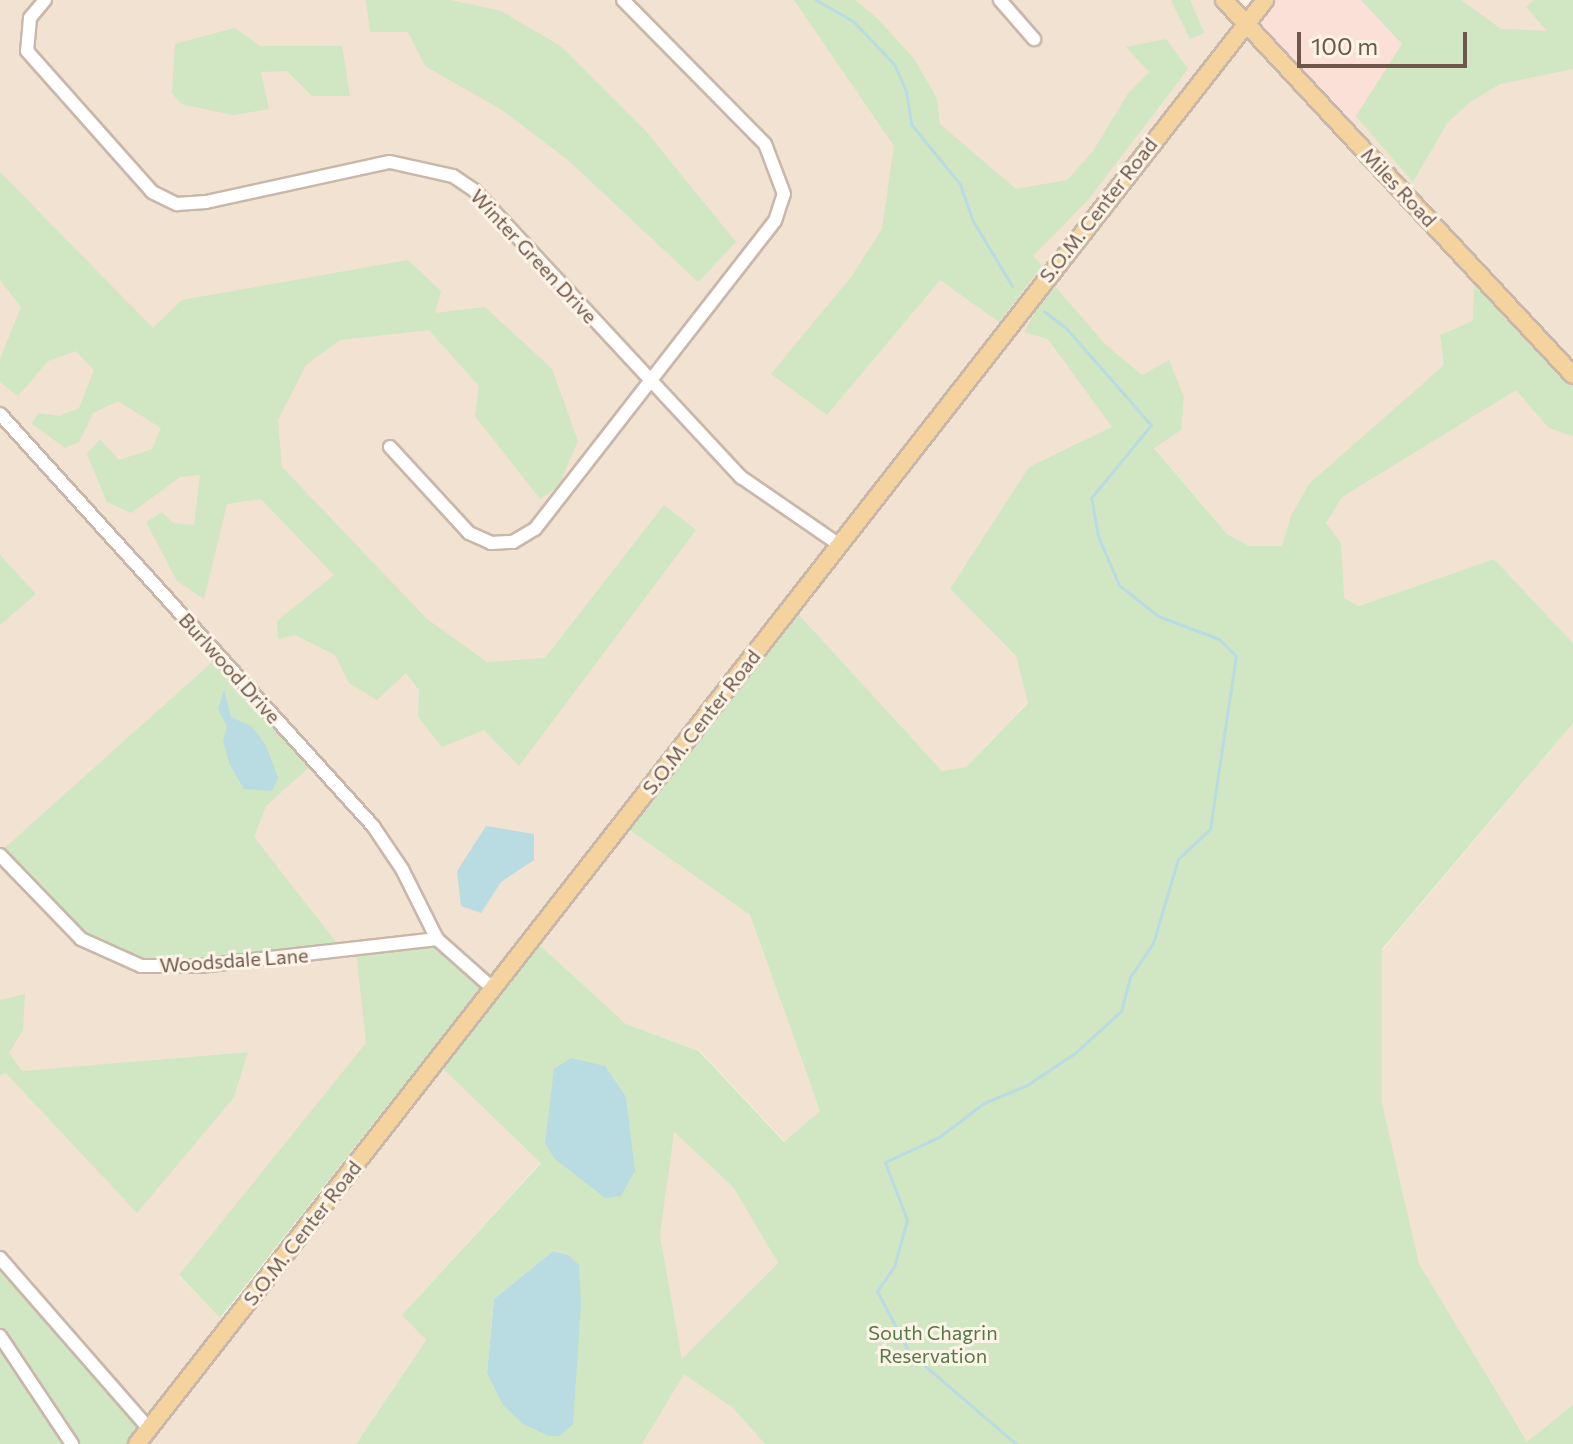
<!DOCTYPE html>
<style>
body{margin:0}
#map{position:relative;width:1573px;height:1444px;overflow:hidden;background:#faf0e2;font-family:Commissioner,sans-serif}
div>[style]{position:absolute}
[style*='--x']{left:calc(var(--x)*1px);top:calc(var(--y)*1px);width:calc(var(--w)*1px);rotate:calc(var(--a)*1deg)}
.residential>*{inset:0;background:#f1e2d1}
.commercial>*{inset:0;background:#fae0d7}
.green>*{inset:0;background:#d1e6c2}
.water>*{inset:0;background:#b9dce2}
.stream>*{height:3px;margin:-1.5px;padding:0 1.5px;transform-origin:1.5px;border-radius:1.5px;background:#b9dce2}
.roads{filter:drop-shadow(2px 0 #c9b8aa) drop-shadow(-2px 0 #c9b8aa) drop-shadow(0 2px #c9b8aa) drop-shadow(0 -2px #c9b8aa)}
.minor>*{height:12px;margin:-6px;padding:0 6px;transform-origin:6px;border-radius:6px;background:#fff}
.major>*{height:16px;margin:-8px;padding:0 8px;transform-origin:8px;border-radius:8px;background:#f4d39f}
span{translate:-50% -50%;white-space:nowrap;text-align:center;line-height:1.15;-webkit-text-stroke:6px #fdf4e8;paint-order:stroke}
.street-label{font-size:20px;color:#6f574b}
.park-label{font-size:20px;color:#567a47}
.scale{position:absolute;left:1297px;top:32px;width:170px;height:36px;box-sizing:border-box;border:4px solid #6f574b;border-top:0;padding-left:10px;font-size:24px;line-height:28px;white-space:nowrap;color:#6f574b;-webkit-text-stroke:6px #fdf4e8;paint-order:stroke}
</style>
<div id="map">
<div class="residential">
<i style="clip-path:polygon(evenodd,0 0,1218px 0,1237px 20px,444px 1036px,179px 1276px,228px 1326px,435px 1061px,541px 1162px,403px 1314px,426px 1340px,356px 1444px,137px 1444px,0 1258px,0 0,247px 1052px,234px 1097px,7px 1073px,247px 1052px)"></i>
<i style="clip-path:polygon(1361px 0,1573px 0,1573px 643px,1494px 559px,1359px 606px,1227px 534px,1130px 419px,950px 589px,1016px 656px,1028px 702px,966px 767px,942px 771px,791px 606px,1244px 22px,1402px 44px)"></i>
<i style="clip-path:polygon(1573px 723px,1573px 1444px,1444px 1444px,1198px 1169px)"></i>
<i style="clip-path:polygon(621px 824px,750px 915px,820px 1111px,785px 1142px,700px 1051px,626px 1024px,532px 938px)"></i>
<i style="clip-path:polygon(673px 1131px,733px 1187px,778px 1263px,682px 1360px,660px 1235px)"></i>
<i style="clip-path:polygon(684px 1373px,733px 1408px,765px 1444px,642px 1444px)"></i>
</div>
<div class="commercial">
<i style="clip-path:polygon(1265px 0,1361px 0,1402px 44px,1347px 131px,1244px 22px)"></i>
</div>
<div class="green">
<i style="clip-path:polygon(366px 0,451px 0,501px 11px,562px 47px,644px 129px,736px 242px,698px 282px,568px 160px,502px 110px,425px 66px,408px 32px,370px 32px)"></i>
<i style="clip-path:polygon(794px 0,855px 0,877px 18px,915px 60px,937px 99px,940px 124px,1016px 189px,1067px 180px,1093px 151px,1129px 92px,1149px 72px,1126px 47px,1166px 39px,1188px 69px,1088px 200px,1033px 256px,1042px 266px,999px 322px,940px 280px,827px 415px,771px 374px,851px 277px,882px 229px,894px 146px)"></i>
<i style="clip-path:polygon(1171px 0,1190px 0,1204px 33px,1190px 39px)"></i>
<i style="clip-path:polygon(1361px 0,1461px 0,1501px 29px,1547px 31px,1526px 7px,1533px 0,1573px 0,1573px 69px,1500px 84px,1470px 102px,1448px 122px,1413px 182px,1356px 116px,1402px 44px)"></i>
<i style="clip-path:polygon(235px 28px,260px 46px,342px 46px,350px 96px,312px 96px,287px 71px,261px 72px,269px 109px,233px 115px,181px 104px,172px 93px,175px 44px)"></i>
<i style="clip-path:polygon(0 172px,153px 328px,182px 300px,408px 260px,441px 291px,435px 313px,485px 307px,552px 369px,578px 441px,558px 487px,540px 499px,475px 416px,479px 386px,429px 330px,340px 340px,306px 365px,278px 420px,282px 467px,427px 619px,487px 662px,545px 658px,664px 505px,696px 530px,519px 766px,484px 730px,442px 747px,418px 717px,419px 690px,406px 673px,377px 700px,349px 683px,335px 655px,295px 635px,278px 639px,277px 621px,334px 575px,261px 499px,227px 504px,204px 599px,177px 581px,146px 522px,162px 512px,173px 523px,194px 525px,200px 475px,180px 477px,131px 513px,107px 502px,87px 454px,100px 439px,119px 460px,152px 449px,161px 428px,118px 401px,93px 413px,79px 442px,65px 448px,32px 424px,38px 413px,59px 416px,79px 408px,94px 370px,76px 351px,48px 361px,18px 396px,0 382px,0 359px,21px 307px,0 280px)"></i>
<i style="clip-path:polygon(evenodd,1052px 283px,1106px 345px,1142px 375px,1169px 360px,1184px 397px,1181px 430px,1154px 448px,1227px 534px,1249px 546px,1282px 546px,1291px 516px,1309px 484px,1444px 365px,1440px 335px,1473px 321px,1474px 284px,1573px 387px,1573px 436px,1549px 428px,1516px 390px,1342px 497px,1326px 523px,1341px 543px,1344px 598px,1359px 606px,1494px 559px,1573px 643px,1573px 723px,1382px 949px,1382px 1104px,1419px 1264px,1527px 1442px,1573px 1405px,1573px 1444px,765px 1444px,733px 1408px,684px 1374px,642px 1444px,356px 1444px,426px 1340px,402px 1315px,541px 1163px,435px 1061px,532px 938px,626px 1024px,699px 1051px,784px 1142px,820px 1111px,750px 915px,621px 824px,791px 606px,942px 771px,966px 767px,1028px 703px,1016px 656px,950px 589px,1029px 467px,1112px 427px,1048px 339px,1024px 332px,1052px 283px,674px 1132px,733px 1187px,778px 1263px,682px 1359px,660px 1235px,674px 1132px,1052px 283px,553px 1251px,568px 1255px,487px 1373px,494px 1299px,553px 1251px)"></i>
<i style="clip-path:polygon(0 555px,36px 594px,0 625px)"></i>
<i style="clip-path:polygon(219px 656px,315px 762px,266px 806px,254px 837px,343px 951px,141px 966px,81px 939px,0 852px)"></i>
<i style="clip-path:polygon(437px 939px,485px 982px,220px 1318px,179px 1275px,366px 1043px,356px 950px)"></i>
<i style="clip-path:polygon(25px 994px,23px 1030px,9px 1053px,22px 1071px,248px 1052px,234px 1097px,137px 1213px,6px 1073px,0 1075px,0 1000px)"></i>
<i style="clip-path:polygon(0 1258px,149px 1429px,136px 1444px,0 1444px)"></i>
</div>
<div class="water">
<i style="clip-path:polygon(224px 690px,231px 717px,251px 726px,266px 745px,278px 778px,272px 791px,244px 789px,230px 765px,223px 741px,227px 726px,218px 709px)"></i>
<i style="clip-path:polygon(486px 826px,534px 834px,534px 860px,501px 882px,481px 913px,461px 906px,457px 871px)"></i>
<i style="clip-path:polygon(571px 1058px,605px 1066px,626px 1097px,635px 1171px,621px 1196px,605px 1198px,555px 1159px,545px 1144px,554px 1069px)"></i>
<i style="clip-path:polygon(553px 1251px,568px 1255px,579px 1265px,581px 1304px,573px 1424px,559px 1436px,549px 1436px,523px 1424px,503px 1405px,487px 1373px,494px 1299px)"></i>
</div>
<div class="stream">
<i style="--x:816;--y:0;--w:43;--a:29.6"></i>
<i style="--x:853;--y:21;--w:59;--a:46.4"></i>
<i style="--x:894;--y:64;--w:30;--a:66"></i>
<i style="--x:906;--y:91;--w:33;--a:81"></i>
<i style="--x:911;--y:124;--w:77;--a:50.8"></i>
<i style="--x:960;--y:184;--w:39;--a:71"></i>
<i style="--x:973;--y:221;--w:76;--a:59"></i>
<i style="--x:1016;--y:1444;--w:141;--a:-139.3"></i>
<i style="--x:909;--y:1352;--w:69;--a:-117.7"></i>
<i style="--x:877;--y:1291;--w:29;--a:-55"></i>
<i style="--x:894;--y:1267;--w:49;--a:-74.5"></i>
<i style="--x:907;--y:1220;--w:62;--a:-110.8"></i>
<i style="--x:885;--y:1162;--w:60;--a:-24.8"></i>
<i style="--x:939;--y:1137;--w:56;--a:-37.1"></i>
<i style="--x:984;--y:1103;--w:47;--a:-22.7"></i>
<i style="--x:1027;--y:1085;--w:58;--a:-33.7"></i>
<i style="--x:1075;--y:1053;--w:62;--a:-42.4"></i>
<i style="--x:1121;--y:1011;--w:35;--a:-75"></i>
<i style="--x:1130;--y:977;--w:41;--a:-55.9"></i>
<i style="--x:1153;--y:943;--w:88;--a:-73.4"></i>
<i style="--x:1178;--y:859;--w:44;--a:-43.2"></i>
<i style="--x:1210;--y:829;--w:175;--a:-81.5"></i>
<i style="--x:1236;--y:656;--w:24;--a:-135"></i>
<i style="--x:1219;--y:639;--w:65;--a:-159.3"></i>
<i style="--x:1158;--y:616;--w:50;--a:-141.5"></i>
<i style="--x:1119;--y:585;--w:53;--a:-113.2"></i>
<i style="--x:1098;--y:536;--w:39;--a:-100"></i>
<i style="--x:1091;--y:498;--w:94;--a:-50.6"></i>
<i style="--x:1151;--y:425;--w:128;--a:-131.2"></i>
<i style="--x:1067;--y:329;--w:29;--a:-142"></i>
</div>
<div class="roads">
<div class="minor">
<i style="--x:45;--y:0;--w:23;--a:130"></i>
<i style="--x:30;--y:18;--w:33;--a:95"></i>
<i style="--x:27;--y:51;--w:188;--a:48.4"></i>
<i style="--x:152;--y:192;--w:28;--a:26"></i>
<i style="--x:177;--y:204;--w:29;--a:-4"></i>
<i style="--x:206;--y:202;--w:188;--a:-12.3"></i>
<i style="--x:390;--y:162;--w:65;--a:12.5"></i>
<i style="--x:453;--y:176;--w:27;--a:34"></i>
<i style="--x:475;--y:191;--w:391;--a:47.1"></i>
<i style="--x:741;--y:477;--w:118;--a:34.6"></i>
<i style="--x:1000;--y:0;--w:52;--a:48.9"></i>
<i style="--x:0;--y:414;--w:556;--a:47.84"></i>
<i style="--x:373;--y:826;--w:52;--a:56"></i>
<i style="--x:402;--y:869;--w:78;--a:63.4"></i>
<i style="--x:390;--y:447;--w:117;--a:47.4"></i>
<i style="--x:469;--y:533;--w:24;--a:24"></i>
<i style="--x:491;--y:543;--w:22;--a:-3"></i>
<i style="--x:513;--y:542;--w:26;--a:-31"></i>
<i style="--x:535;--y:529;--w:390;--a:-52.1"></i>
<i style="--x:775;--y:221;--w:28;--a:-72"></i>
<i style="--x:784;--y:194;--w:53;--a:-110.8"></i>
<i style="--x:765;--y:144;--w:202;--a:-134.6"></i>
<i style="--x:0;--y:855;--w:117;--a:46"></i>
<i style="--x:81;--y:939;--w:66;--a:24.2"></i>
<i style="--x:141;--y:966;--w:59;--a:0"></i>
<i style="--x:200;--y:966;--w:239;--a:-6.5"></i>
<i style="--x:437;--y:939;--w:72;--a:41.6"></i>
<i style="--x:0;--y:1258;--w:227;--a:48.9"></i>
<i style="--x:0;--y:1336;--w:130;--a:56.3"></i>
</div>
<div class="major">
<i style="--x:1224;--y:0;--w:512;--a:47.06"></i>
<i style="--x:137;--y:1444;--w:1832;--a:-52"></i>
</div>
</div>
<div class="street-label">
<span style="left:1399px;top:187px;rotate:47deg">Miles Road</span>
<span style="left:1098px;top:210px;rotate:-52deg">S.O.M. Center Road</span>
<span style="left:534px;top:256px;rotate:47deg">Winter Green Drive</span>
<span style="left:230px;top:668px;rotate:48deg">Burlwood Drive</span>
<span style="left:701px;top:722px;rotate:-52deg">S.O.M. Center Road</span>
<span style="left:234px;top:960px;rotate:-4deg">Woodsdale Lane</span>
<span style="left:302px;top:1233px;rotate:-52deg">S.O.M. Center Road</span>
</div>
<div class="park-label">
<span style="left:933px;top:1344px">South Chagrin<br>Reservation</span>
</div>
<div class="scale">100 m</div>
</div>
